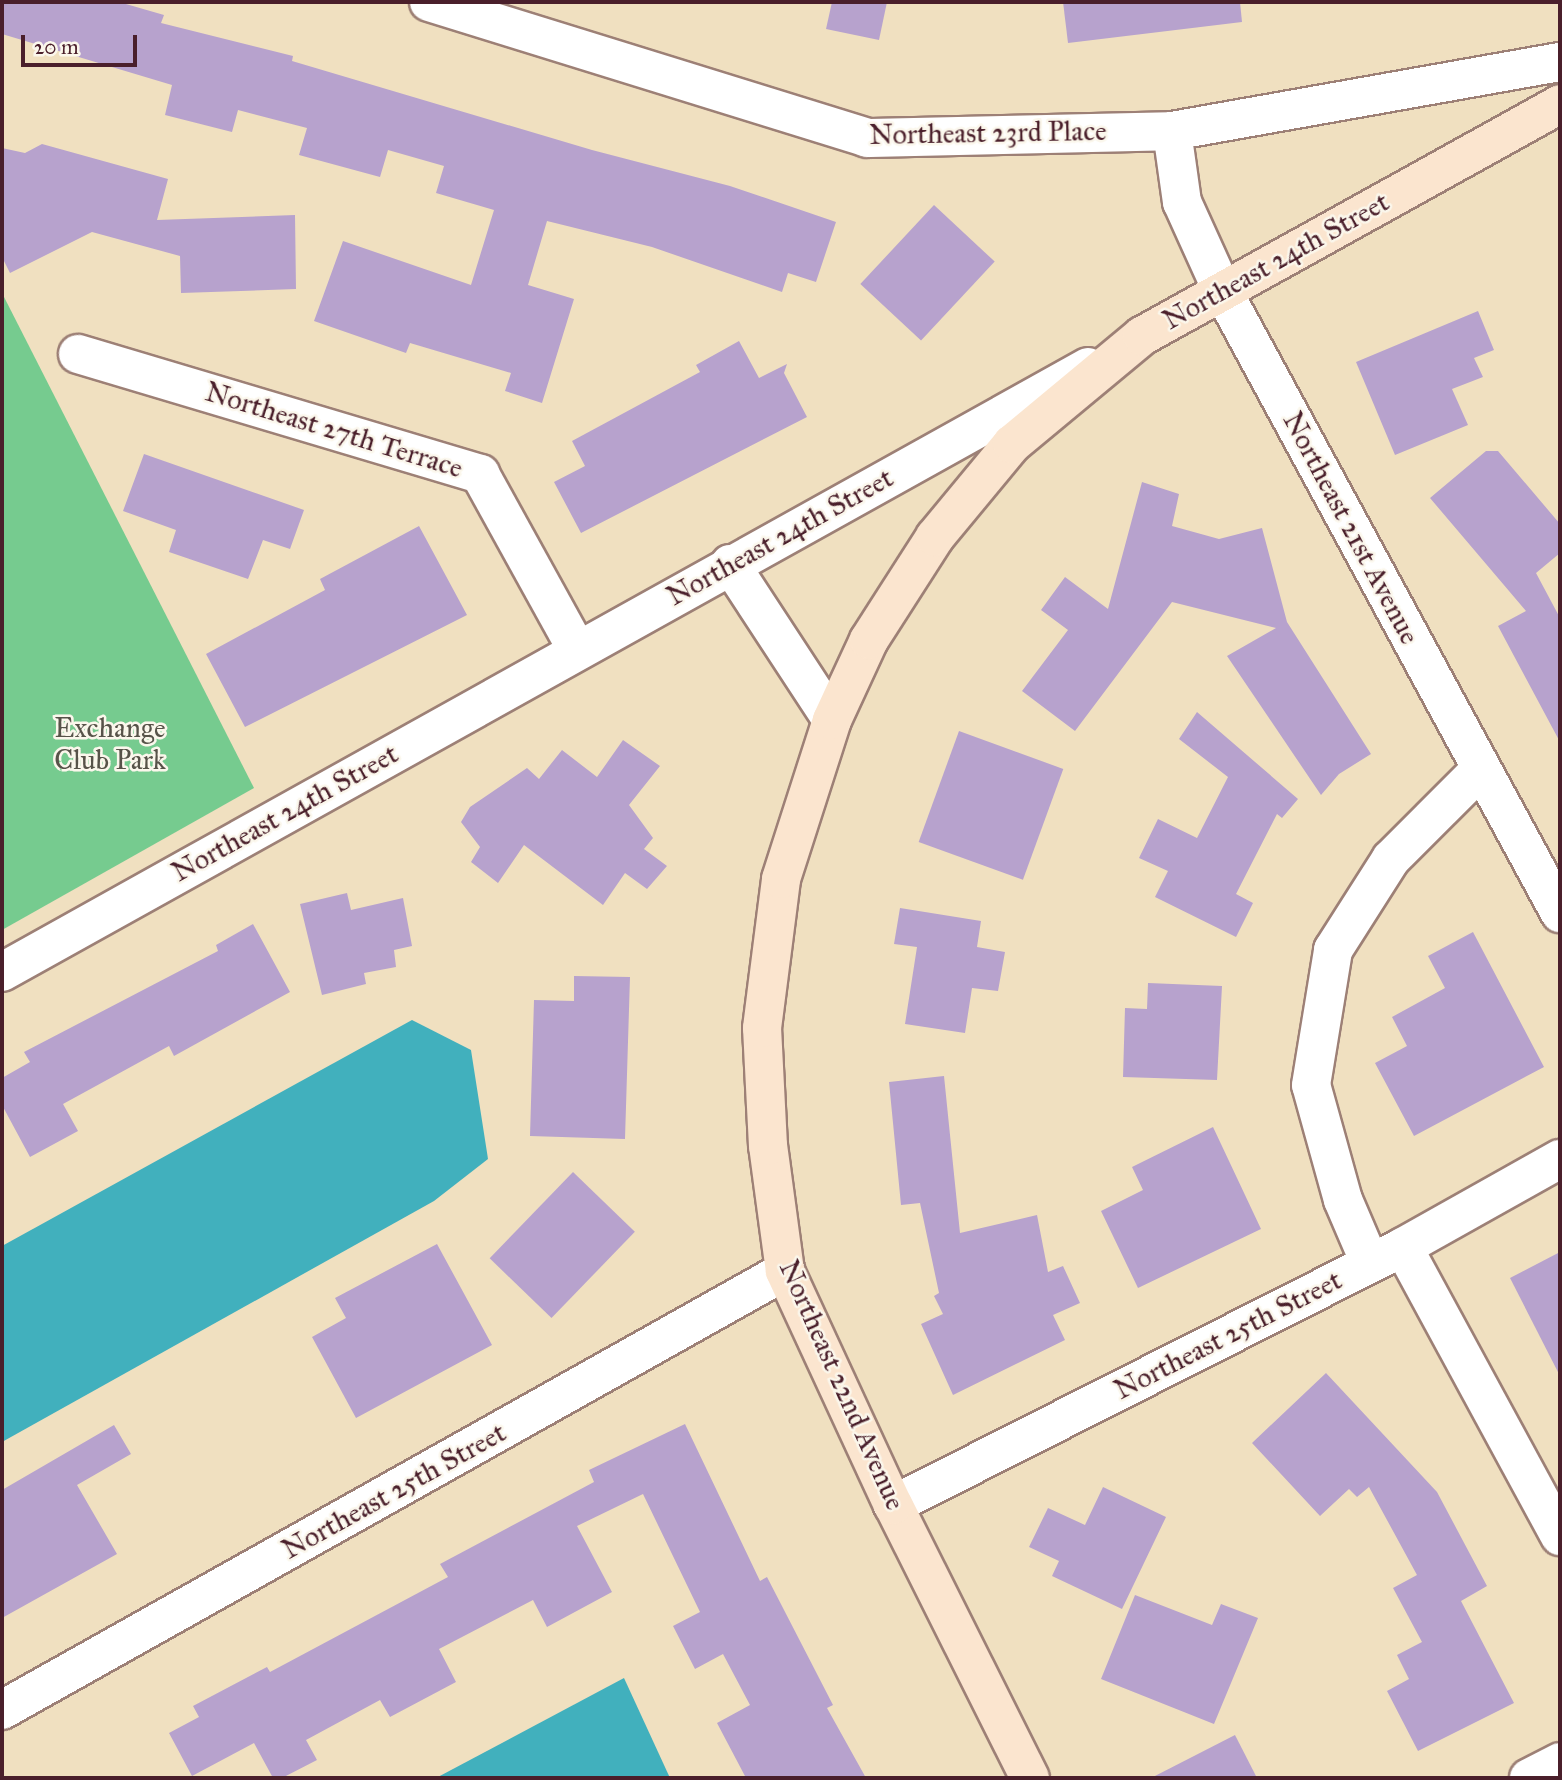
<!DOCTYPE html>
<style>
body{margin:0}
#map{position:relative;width:1562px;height:1780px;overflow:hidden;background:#f0e0c0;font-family:"IM FELL Great Primer",serif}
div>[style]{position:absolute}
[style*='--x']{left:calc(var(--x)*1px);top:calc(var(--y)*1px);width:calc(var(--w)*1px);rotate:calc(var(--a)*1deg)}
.green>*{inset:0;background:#76cb8f}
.water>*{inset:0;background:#41b0bd}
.building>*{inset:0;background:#b7a2cd;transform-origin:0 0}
.roads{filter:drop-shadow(2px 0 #9d8076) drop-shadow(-2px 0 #9d8076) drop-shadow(0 2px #9d8076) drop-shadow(0 -2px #9d8076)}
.street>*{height:38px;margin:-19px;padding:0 19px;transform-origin:19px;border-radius:19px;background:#fff}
.secondary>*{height:38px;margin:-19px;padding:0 19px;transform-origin:19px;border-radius:19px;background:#fbe5cf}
span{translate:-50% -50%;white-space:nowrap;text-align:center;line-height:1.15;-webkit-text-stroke:5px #fbf7ec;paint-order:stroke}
.street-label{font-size:28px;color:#4a1f2b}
.park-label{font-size:28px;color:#575349}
.frame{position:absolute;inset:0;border:4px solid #4a1f2b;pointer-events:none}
.scale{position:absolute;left:21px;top:35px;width:116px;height:32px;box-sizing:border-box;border:4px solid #4a1f2b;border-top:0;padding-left:9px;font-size:21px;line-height:24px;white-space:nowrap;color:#4a1f2b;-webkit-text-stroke:5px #fbf7ec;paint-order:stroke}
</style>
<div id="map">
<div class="green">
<i style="clip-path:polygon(2px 293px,254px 788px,2px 930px)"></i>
</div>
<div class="water">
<i style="clip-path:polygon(412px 1020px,471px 1050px,488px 1159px,434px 1201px,2px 1442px,2px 1246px)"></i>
<i style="clip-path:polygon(624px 1678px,670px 1778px,436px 1778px)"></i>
</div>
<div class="building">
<i style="clip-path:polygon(2px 2px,119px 2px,164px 15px,161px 23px,293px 56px,292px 61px,592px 150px,730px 186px,836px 222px,816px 282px,788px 273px,782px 292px,652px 247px,547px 221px,528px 285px,574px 299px,542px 403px,505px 391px,511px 373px,410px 343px,406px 353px,314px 321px,343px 241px,471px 285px,494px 210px,436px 193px,444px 166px,388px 150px,380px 177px,299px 155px,307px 128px,238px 110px,232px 132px,165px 115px,172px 85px,2px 34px)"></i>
<i style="clip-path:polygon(832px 2px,887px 2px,879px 40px,826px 29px)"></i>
<i style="clip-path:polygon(1063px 2px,1240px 2px,1242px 22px,1068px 43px)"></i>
<i style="clip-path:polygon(42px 144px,168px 179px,157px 220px,295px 215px,296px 289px,181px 293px,180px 256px,92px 232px,10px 273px,2px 257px,2px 148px,25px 153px)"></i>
<i style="left:934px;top:205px;width:83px;height:108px;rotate:43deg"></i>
<i style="clip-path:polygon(1478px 311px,1494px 350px,1474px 358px,1483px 377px,1452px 389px,1468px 425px,1395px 455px,1356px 362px)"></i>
<i style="clip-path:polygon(739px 341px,759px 378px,787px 364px,784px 373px,807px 417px,581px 533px,554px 482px,585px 466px,572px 441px,700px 372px,696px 365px)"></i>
<i style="clip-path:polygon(1486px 451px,1498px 451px,1560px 524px,1560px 553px,1536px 573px,1560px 618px,1560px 742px,1498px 626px,1526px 611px,1430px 498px)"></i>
<i style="clip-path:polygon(144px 454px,304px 510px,290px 549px,263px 540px,248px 579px,169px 552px,176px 530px,123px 511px)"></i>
<i style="clip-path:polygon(1142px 482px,1179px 494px,1172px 526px,1219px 539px,1262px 528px,1287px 622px,1371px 754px,1339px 774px,1321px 795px,1227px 656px,1276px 628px,1172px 602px,1075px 731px,1022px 691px,1068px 630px,1041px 610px,1065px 577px,1108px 609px)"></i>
<i style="clip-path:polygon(419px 526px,467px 615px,245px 727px,206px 654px,325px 590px,320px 579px)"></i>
<i style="clip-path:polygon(1197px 712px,1298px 799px,1282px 818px,1277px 814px,1236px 894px,1253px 903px,1236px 937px,1155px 897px,1168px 871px,1139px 858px,1158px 819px,1197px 838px,1228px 777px,1179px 739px)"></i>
<i style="left:959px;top:731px;width:111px;height:118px;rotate:20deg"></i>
<i style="clip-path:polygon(623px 740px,660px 766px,629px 805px,653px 838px,644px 849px,667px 866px,647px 889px,625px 873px,603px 905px,524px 845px,498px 883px,471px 862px,480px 847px,461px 822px,470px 807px,527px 768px,539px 779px,562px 750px,597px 777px)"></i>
<i style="clip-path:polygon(347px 893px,351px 910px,403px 898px,412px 946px,394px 950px,396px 967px,364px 973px,366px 984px,322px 995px,300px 904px)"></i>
<i style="clip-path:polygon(900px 908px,981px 921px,977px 947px,1005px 952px,998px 991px,972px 988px,965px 1033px,905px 1024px,917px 947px,894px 944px)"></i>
<i style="clip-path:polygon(253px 924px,290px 992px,174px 1056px,169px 1046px,63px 1104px,78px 1131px,30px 1157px,2px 1105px,2px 1078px,30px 1062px,24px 1052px,218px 951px,216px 945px)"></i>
<i style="clip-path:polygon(1473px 932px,1544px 1067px,1414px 1136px,1375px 1063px,1407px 1046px,1392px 1017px,1445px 988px,1428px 956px)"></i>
<i style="clip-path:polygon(574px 976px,630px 977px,625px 1139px,530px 1136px,534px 1000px,574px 1001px)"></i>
<i style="clip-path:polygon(1148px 983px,1222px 986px,1217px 1080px,1123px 1077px,1125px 1008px,1147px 1009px)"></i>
<i style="clip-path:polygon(944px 1076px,960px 1233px,1037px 1215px,1048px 1272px,1063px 1266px,1080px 1303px,1053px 1315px,1065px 1340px,953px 1395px,921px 1324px,943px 1314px,934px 1296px,939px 1293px,920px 1203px,901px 1205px,889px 1082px)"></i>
<i style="clip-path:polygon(1213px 1127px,1261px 1229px,1138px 1288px,1101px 1211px,1143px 1190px,1132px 1167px)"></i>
<i style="left:573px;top:1172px;width:86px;height:120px;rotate:44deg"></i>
<i style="clip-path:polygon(437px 1244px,492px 1345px,356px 1418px,312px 1337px,346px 1318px,335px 1298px)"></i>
<i style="clip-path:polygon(1560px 1252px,1560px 1376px,1510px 1278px)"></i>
<i style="clip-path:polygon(1326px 1373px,1437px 1492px,1487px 1586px,1461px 1601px,1514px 1703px,1418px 1751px,1387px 1691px,1409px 1679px,1397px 1655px,1422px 1642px,1393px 1588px,1417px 1575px,1369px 1487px,1357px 1497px,1349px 1489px,1320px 1516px,1252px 1443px)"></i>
<i style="clip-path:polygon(685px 1424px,760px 1581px,767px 1577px,833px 1705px,827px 1708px,866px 1778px,746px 1778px,717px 1723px,750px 1705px,723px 1654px,695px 1669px,673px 1626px,700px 1612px,643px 1494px,577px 1526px,612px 1592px,547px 1627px,533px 1600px,439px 1649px,456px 1682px,390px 1717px,380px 1700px,306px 1740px,317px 1760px,282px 1778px,273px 1778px,254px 1743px,192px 1776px,169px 1733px,199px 1717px,193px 1706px,267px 1667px,270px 1672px,448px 1577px,440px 1564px,594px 1482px,589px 1470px)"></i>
<i style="clip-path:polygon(114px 1425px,131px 1454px,77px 1485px,117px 1554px,2px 1618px,2px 1490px)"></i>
<i style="clip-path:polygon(1103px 1487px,1166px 1517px,1122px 1609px,1052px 1576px,1059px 1561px,1029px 1547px,1048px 1508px,1085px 1525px)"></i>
<i style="clip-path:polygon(1135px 1595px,1212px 1625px,1221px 1604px,1258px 1618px,1214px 1724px,1101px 1679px)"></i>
<i style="clip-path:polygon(1235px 1735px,1257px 1778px,1151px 1778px)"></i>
</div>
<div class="roads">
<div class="street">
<i style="--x:429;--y:2;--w:459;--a:17.2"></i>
<i style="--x:867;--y:138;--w:305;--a:-1.3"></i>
<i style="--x:1172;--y:131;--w:394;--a:-10.1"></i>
<i style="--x:1172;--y:131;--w:72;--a:82"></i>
<i style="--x:1182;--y:202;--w:97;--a:65.6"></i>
<i style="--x:1222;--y:290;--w:709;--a:61.52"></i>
<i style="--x:78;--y:354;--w:420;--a:16.6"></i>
<i style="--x:480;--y:474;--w:199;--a:61.1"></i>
<i style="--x:730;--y:564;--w:186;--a:56.8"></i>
<i style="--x:2;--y:972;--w:1243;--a:-29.12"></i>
<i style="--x:1403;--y:1247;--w:329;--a:61.5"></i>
<i style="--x:1370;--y:1263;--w:69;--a:-113.2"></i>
<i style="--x:1343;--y:1200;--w:119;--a:-105.5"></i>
<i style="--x:1311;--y:1085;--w:137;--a:-80.7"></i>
<i style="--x:1333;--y:950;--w:108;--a:-57.5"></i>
<i style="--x:1391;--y:859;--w:127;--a:-45"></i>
<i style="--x:893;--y:1505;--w:572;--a:-26.83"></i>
<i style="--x:1403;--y:1247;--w:180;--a:-29.3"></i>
<i style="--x:2;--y:1710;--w:898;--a:-29.28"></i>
<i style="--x:1529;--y:1778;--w:35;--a:-27"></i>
</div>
<div class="secondary">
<i style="--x:1030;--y:1778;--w:305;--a:-116.6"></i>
<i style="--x:893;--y:1505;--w:258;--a:-114.8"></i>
<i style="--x:785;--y:1271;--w:126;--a:-97.7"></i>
<i style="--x:768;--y:1146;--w:118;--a:-92.9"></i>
<i style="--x:762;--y:1028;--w:150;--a:-82.7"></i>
<i style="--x:781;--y:879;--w:167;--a:-72.2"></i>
<i style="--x:832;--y:720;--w:88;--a:-65.2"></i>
<i style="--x:869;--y:640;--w:122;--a:-57.3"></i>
<i style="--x:935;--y:537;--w:121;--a:-50.4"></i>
<i style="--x:1012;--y:444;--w:169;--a:-39.7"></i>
<i style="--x:1142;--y:336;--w:478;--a:-29"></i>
</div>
</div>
<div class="street-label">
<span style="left:988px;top:133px;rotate:-1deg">Northeast 23rd Place</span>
<span style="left:1276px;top:261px;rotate:-29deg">Northeast 24th Street</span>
<span style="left:334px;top:430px;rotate:17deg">Northeast 27th Terrace</span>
<span style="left:1351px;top:528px;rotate:62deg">Northeast 21st Avenue</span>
<span style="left:780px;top:537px;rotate:-29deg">Northeast 24th Street</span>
<span style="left:285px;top:813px;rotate:-29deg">Northeast 24th Street</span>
<span style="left:1228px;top:1335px;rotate:-27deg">Northeast 25th Street</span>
<span style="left:842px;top:1385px;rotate:66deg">Northeast 22nd Avenue</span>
<span style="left:394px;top:1491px;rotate:-29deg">Northeast 25th Street</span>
</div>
<div class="park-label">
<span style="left:110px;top:744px">Exchange<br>Club Park</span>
</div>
<div class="frame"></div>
<div class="scale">20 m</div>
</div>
